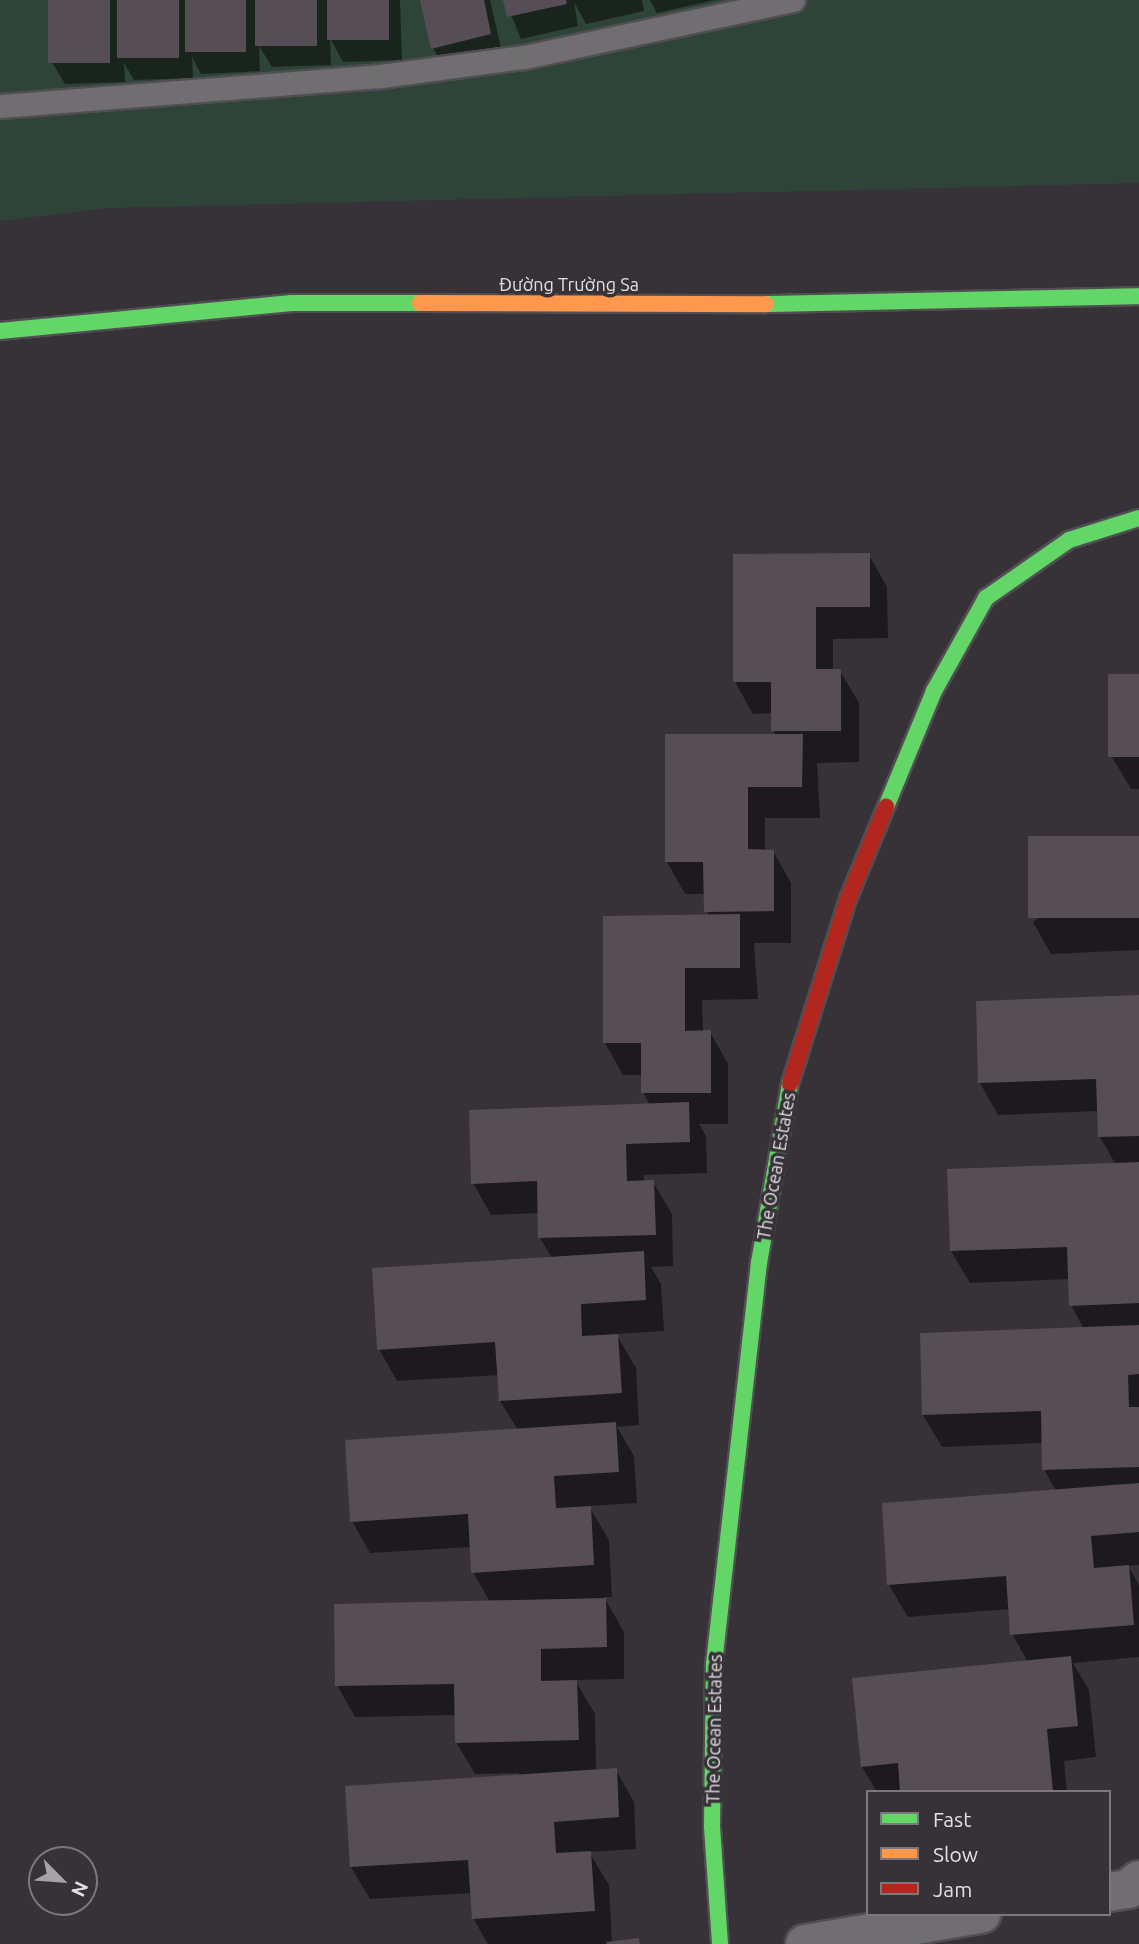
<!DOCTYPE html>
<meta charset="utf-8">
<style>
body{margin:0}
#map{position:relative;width:1139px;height:1944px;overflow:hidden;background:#363237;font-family:Ubuntu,sans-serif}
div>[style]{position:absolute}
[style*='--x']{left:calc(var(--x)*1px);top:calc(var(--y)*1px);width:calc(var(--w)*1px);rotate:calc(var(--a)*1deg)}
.green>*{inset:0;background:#2f4438}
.shadow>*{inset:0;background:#0007}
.building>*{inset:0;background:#564e54;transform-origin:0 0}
.roads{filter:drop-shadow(2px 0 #514e52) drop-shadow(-2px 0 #514e52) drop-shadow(0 2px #514e52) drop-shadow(0 -2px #514e52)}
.lane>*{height:23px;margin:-11.5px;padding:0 11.5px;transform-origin:11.5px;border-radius:11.5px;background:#706e70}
.street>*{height:38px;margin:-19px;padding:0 19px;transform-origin:19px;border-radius:19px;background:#706e70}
.fast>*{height:16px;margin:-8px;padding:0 8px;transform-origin:8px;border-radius:8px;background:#63d668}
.slow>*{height:16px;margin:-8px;padding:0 8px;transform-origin:8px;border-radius:8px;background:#ff974d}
.jam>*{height:16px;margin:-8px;padding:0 8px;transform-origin:8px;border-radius:8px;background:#b3261e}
span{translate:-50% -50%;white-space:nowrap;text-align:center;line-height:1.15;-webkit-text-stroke:7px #373138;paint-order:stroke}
.street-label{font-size:18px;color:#e2dfe3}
.legend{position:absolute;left:866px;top:1790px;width:245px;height:126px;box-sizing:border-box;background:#373138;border:2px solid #7b777c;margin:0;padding:9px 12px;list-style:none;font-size:21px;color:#e2dfe3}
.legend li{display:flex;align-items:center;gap:14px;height:35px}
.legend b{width:35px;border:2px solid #7b777c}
.north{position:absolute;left:28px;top:1846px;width:70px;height:70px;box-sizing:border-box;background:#373138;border:2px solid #7b777c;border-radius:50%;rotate:115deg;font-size:19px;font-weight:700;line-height:28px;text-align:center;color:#e2dfe3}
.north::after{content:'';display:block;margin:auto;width:24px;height:32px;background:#a6a2a7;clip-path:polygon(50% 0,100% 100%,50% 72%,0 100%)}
</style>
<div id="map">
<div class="green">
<i style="clip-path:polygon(0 0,1139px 0,1139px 183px,107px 208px,0 221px)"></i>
</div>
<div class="shadow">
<i style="clip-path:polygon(50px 0,400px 0,402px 60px,343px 62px,330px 38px,331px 65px,272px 67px,259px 46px,260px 71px,201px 74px,192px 57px,193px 78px,134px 80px,124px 63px,125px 82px,65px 84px,52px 62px)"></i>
<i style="clip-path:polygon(422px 0,490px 0,503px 57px,446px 71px,433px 48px)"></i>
<i style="clip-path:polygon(505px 0,642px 0,644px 11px,586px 24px,574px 2px,578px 26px,521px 39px)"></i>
<i style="clip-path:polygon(650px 0,715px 0,657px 13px)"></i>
<i style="clip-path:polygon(869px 555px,887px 587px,888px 638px,833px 639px,833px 671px,840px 671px,859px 703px,859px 762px,817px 763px,820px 818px,765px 818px,765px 851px,773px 851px,791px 883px,791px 943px,754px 943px,758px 999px,702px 1000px,703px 1032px,710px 1032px,728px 1064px,728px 1124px,699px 1124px,706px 1136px,707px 1173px,644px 1175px,644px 1182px,653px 1182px,672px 1214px,673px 1266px,651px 1267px,661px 1284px,664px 1331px,616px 1334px,636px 1368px,639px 1425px,617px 1427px,634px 1456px,637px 1503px,589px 1506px,609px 1540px,612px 1597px,604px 1597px,624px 1632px,624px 1679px,575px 1680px,595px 1714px,596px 1771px,616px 1770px,634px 1802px,636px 1849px,589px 1852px,609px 1885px,612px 1943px,638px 1940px,641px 1944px,488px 1944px,473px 1918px,472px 1893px,370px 1899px,351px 1867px,520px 1773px,475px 1774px,456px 1742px,456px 1715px,355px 1717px,337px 1685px,490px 1602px,473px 1572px,471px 1547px,370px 1553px,352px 1521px,518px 1430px,500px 1401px,499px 1375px,397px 1381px,379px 1349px,552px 1258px,540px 1238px,539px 1213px,491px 1215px,473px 1183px,650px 1105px,643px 1092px,642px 1075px,623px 1075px,605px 1043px,708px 916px,705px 894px,685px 894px,667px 862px,775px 735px,773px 713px,753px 714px,735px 682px)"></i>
<i style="clip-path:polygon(1139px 676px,1139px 789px,1131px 789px,1112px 757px)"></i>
<i style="clip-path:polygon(1139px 837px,1139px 950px,1051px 954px,1033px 922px)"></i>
<i style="clip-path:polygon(1139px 996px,1139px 1565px,1128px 1566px,1139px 1585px,1139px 1657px,1073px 1663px,1089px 1690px,1096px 1757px,1064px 1761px,1067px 1792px,877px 1792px,862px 1767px,1028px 1662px,1012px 1634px,1010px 1609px,908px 1617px,889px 1585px,1056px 1491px,1044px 1469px,1043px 1443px,942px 1447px,923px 1415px,922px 1335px,1084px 1329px,1071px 1305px,1070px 1279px,970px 1283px,951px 1251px,1116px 1165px,1100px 1137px,1099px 1111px,998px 1115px,980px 1083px)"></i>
</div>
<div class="building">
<i style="left:48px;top:0;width:62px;height:63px"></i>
<i style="left:117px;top:0;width:62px;height:58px"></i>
<i style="left:185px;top:0;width:61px;height:52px"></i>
<i style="left:255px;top:0;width:62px;height:46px"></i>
<i style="left:327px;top:0;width:62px;height:40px"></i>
<i style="clip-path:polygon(420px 0,484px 0,491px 34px,431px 49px)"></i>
<i style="clip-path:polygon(503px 0,566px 0,567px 4px,507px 17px)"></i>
<i style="clip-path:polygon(870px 553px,870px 607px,816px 607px,816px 669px,841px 669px,841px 731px,771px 731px,771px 682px,733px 682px,733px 554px)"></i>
<i style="left:1139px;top:674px;width:83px;height:31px;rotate:90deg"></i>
<i style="clip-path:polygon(665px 734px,803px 734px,802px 787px,748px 787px,748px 849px,774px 850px,774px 911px,704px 912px,703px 862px,665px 862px)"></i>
<i style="left:1139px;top:836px;width:82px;height:111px;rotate:90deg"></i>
<i style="clip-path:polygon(740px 914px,740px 968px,685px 968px,685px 1031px,711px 1030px,711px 1093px,641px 1093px,641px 1043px,603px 1043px,603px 916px)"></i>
<i style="clip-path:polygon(1139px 995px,1139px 1136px,1098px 1137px,1096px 1079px,978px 1083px,976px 1001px)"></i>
<i style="clip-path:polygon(689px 1102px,690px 1142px,626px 1144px,627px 1181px,654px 1180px,656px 1235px,538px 1238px,537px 1181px,471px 1184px,469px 1110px)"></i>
<i style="clip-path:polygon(1139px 1162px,1139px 1303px,1069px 1306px,1067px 1247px,950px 1251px,947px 1169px)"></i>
<i style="clip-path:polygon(644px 1251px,646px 1300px,581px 1304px,582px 1336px,618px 1334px,622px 1393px,499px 1401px,495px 1342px,377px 1350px,372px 1268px)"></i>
<i style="clip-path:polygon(1139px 1325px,1139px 1374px,1128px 1375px,1129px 1407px,1139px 1407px,1139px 1467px,1042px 1470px,1041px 1411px,922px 1415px,920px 1333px)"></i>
<i style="clip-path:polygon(616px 1422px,619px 1472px,554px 1476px,556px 1508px,591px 1506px,594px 1565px,471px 1573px,468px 1514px,350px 1522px,345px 1440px)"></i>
<i style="clip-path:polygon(1139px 1483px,1139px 1532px,1091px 1536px,1094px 1568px,1129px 1565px,1134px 1625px,1010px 1635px,1006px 1576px,887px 1585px,882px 1503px)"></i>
<i style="clip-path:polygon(606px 1598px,607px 1647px,541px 1649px,541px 1681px,577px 1680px,579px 1740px,455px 1743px,454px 1684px,335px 1686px,334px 1604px)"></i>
<i style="clip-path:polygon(1071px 1656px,1078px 1726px,1047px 1729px,1053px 1792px,900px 1792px,898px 1763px,861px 1767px,852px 1678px)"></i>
<i style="clip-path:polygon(617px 1768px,619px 1817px,554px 1822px,556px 1853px,591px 1851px,595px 1911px,472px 1919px,468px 1860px,350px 1867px,345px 1786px)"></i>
<i style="clip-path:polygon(639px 1938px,640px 1944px,607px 1944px,606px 1942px)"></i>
</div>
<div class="roads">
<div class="lane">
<i style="--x:0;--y:106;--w:382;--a:-4.5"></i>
<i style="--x:381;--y:76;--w:144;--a:-7.6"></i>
<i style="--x:524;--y:57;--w:275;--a:-12"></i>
</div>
<div class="street">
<i style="--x:1109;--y:1892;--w:19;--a:-9"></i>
<i style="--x:1128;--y:1889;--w:14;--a:-39"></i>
<i style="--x:805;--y:1944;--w:179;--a:-9.7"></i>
</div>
<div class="fast">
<i style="--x:766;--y:304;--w:373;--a:-1.2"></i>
<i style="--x:0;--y:331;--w:293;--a:-5.5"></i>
<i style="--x:292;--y:303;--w:128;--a:0"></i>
<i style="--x:886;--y:807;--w:126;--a:-67.5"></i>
<i style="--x:934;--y:691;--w:107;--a:-60.8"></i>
<i style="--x:986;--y:598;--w:101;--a:-34.9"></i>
<i style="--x:1069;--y:540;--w:73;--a:-17.4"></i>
<i style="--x:720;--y:1944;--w:117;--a:-93.9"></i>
<i style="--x:712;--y:1827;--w:163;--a:-89.3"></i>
<i style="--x:714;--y:1664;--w:404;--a:-83.6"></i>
<i style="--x:759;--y:1263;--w:182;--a:-80.2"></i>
</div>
<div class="slow">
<i style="--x:420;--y:303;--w:346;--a:0.2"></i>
</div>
<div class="jam">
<i style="--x:790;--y:1084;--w:194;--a:-72.6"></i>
<i style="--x:848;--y:899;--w:100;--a:-67.6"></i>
</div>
</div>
<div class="street-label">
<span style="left:569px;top:284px">Đường Trường Sa</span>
<span style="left:776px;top:1166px;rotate:-80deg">The Ocean Estates</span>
<span style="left:714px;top:1729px;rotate:-89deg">The Ocean Estates</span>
</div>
<ul class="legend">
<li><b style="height:9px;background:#63d668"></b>Fast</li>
<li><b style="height:9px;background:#ff974d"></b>Slow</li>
<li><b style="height:9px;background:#b3261e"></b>Jam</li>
</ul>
<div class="north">N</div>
</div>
